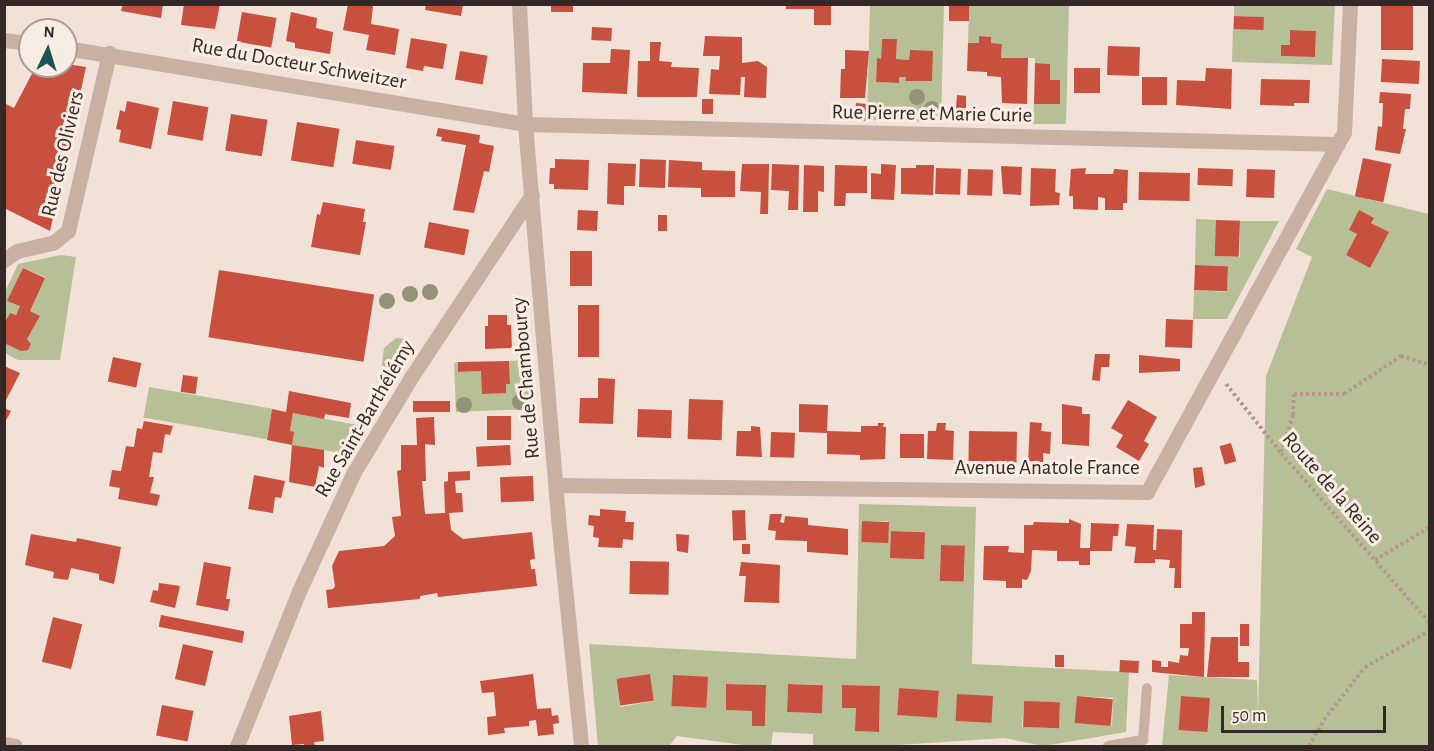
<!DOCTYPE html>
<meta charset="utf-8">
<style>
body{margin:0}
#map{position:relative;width:1434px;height:751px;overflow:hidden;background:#f1e1d7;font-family:"Alegreya Sans",sans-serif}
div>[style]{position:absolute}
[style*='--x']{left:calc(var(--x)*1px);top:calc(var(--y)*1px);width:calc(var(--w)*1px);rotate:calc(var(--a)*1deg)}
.green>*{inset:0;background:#b7bf97;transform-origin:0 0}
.building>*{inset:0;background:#c7503f;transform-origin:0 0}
.path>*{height:4px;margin-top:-2px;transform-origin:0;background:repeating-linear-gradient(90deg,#b49a8e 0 3px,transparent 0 6px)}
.service>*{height:10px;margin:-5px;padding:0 5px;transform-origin:5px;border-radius:5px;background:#c8b0a3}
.minor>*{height:15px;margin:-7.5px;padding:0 7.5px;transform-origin:7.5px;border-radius:7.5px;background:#c8b0a3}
.tertiary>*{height:15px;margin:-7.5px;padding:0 7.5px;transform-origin:7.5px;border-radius:7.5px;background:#c8b0a3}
.trees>*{width:16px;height:16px;margin:-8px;border-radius:50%;background:#949277}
span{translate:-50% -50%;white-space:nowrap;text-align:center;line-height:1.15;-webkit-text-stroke:6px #f9ece3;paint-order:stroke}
.street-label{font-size:21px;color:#332825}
.frame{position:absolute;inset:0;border:6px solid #332825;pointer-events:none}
.north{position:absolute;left:18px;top:18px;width:60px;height:60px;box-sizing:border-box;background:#f9ece3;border:2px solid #aa9e97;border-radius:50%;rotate:4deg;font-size:16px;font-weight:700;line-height:24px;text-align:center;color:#332825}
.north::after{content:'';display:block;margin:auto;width:21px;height:27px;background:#1b5552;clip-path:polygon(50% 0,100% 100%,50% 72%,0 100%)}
.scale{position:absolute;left:1221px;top:706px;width:165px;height:27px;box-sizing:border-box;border:3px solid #332825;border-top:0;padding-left:8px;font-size:18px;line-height:21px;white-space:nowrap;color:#332825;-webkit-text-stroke:4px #f9ece3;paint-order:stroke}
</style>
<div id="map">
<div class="green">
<i style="clip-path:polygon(evenodd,870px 5px,944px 5px,941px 122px,867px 120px,870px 5px,882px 39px,897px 39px,896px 59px,909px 60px,910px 50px,932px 81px,905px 80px,906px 77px,899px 77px,899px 83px,876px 82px,877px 59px,881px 59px,882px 39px)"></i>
<i style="clip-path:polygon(969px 5px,1069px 5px,1066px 124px,1033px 124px,1034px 104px,1060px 104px,1060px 80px,1050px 80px,1050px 64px,1035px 63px,1035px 58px,1001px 58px,1002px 44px,991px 43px,991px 37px,979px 36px,979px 43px,968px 43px)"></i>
<i style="clip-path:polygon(evenodd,1234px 5px,1335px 5px,1332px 65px,1232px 62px,1233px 29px,1263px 29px,1264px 17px,1234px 16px,1234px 5px,1290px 30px,1316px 31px,1315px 57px,1281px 56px,1281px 45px,1290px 45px,1290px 30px)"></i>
<i style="clip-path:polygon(evenodd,1327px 189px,1429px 214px,1429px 746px,1162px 746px,1169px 675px,1257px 680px,1258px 713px,1266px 376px,1312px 257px,1296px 249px,1327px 189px,1374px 218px,1371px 223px,1388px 232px,1370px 267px,1346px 255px,1357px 234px,1349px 230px,1374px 218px,1327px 189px,1181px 696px,1209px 698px,1208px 731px,1179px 729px,1181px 696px)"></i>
<i style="clip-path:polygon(1196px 219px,1216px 220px,1216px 256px,1240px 257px,1240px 221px,1279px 221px,1227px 319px,1193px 319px,1194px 290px,1227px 292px,1228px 266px,1195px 265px)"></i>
<i style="clip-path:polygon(61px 255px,76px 257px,60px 360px,18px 360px,5px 353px,5px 343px,21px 351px,31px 344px,27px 339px,40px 316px,30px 311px,45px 277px,23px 268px,8px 301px,20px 306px,16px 315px,10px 313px,5px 324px,5px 292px,18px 264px)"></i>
<i style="clip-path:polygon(396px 338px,405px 339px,404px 348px,412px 353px,396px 379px,383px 376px,381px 370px,384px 348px)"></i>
<i style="clip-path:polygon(529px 360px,532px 409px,456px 412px,454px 363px,458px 362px,458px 372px,481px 371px,506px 384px,510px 383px,509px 361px)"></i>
<i style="left:149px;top:387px;width:125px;height:31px;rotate:10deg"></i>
<i style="clip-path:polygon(293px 413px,363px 426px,347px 454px,292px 445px,290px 431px)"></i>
<i style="clip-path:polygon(evenodd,859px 504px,976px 507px,972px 664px,1129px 672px,1126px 732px,1044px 746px,1004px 738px,884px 746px,813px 746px,813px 734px,773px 732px,771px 746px,750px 746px,677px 736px,669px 746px,598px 746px,589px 644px,856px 659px,859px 504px,862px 521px,888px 521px,888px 542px,862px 542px,862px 521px,859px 504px,891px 531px,924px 532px,924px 558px,891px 558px,891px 531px,859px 504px,941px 545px,965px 546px,964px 582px,940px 581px,941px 545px,859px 504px,649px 674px,654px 701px,620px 707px,616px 679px,649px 674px,859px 504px,673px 676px,707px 677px,706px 707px,672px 706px,673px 676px,859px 504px,726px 684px,766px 685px,765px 726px,752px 726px,752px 711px,726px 710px,726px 684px,859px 504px,788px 684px,823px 685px,822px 713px,787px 712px,788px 684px,859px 504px,842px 685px,880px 686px,879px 732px,856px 731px,856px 708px,842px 708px,842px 685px,859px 504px,899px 688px,939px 691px,937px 717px,897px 715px,899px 688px,859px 504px,1077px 696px,1113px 698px,1112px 726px,1076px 723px,1077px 696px,859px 504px,1024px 702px,1060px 702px,1059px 728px,1022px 727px,1024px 702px)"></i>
</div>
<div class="building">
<i style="clip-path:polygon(123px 4px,163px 4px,161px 18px,121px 11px)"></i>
<i style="clip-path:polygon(184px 4px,220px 4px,215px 29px,181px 25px)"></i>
<i style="clip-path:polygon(348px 4px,373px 6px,371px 24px,399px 29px,395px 55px,366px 50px,369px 35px,343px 30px)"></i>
<i style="clip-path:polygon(426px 4px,463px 4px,461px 16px,425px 10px)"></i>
<i style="left:551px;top:4px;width:22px;height:8px"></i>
<i style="clip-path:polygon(786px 4px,831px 4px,831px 25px,814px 25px,814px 9px,786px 9px)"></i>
<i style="left:949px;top:4px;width:20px;height:17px"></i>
<i style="left:1381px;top:4px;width:32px;height:46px"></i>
<i style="left:242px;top:12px;width:35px;height:30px;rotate:10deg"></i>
<i style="clip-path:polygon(291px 12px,317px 18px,316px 28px,333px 32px,330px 54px,295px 48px,295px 43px,286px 41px)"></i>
<i style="left:1234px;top:16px;width:30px;height:13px;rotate:2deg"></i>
<i style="left:592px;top:27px;width:20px;height:13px;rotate:3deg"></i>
<i style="clip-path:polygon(1290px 30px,1316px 31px,1315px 57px,1281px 56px,1281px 45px,1290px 45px)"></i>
<i style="clip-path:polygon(705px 36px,742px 37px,742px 63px,758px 61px,767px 67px,766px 98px,744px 97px,745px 77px,741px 77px,740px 95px,709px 94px,711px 69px,719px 70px,720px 56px,703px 56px)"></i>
<i style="clip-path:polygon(979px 36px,991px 37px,991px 43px,1002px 44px,1001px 58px,1028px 58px,1027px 104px,1002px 103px,1001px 77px,987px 76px,987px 72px,967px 71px,968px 43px,979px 43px)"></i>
<i style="clip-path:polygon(411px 38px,447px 44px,443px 69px,424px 66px,423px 71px,406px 68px)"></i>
<i style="clip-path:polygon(882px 39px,897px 39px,896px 59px,909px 60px,910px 50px,933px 51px,932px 81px,905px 81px,906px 77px,899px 77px,899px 83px,876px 82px,877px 58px,881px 59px)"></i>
<i style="clip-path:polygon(650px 42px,661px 42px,659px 61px,672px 62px,671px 67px,699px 68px,697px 97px,637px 97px,638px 61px,650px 61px)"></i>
<i style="left:1108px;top:46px;width:32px;height:29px;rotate:2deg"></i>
<i style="clip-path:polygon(611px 49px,630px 50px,627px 94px,582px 92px,583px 63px,610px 63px)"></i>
<i style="clip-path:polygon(845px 50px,869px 51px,865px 98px,840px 98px,841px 69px,845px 69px)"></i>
<i style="left:460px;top:51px;width:28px;height:29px;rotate:10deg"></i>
<i style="left:1382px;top:59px;width:38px;height:23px;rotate:3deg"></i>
<i style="clip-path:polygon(1035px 63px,1050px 64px,1050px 80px,1060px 80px,1060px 104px,1034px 104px)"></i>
<i style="clip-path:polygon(66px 64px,86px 67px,50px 231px,4px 208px,4px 103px,14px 108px,36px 66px)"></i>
<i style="left:1074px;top:68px;width:26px;height:25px"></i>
<i style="clip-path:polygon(1206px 68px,1232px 69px,1231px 109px,1176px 105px,1177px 80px,1205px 81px)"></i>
<i style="left:1142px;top:77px;width:25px;height:28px"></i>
<i style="clip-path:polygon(1261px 79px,1310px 80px,1309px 103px,1294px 103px,1294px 106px,1260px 105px)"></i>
<i style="clip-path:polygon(1380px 92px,1411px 94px,1410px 109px,1405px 109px,1403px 129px,1406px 129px,1400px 154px,1375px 150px,1378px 126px,1382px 127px,1383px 103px,1379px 103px)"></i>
<i style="clip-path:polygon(957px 95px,966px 96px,966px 121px,955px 121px)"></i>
<i style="left:702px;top:99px;width:11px;height:15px"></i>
<i style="clip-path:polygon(127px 101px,159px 108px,151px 149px,119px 142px,121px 130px,116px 129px,120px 110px,125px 112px)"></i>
<i style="left:173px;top:101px;width:36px;height:34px;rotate:10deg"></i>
<i style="left:856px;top:103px;width:12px;height:17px;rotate:5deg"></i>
<i style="left:231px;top:114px;width:37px;height:37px;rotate:9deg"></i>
<i style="left:297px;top:122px;width:43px;height:39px;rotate:9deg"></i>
<i style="clip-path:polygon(438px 128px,480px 135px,479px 143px,494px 146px,489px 172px,484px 171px,474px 213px,453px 210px,466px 145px,441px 141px,442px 137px,436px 136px)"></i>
<i style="left:356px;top:140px;width:39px;height:24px;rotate:9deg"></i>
<i style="left:1363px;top:158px;width:29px;height:39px;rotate:12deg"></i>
<i style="clip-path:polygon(555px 159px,589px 160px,588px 190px,554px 189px,554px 184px,549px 184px,550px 168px,555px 168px)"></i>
<i style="left:640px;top:159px;width:26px;height:28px;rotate:2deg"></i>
<i style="clip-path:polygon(669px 160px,702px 162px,702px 170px,735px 171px,735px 197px,701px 197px,701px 188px,668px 187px)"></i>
<i style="clip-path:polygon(608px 163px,636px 164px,635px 186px,624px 186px,624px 205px,607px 204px)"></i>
<i style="clip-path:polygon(742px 164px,769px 164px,768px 214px,760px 214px,761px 192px,740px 191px)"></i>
<i style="clip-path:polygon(772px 164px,799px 165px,798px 210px,788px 210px,789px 191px,771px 190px)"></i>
<i style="clip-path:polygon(881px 164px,896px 165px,894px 200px,871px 199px,871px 173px,881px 174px)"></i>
<i style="clip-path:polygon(804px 165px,824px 166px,824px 192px,818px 191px,818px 212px,803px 212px)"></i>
<i style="clip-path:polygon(835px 165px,867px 166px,867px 193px,846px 193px,845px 206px,834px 206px)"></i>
<i style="clip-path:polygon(916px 165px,934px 165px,933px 195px,901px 194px,901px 168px,916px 168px)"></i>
<i style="clip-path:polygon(1001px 166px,1022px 167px,1021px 195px,1003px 194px)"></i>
<i style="left:936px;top:168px;width:25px;height:26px;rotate:2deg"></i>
<i style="clip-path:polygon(1031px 168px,1056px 169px,1055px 192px,1060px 193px,1059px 205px,1030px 206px)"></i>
<i style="clip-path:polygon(1086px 168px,1085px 174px,1113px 174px,1114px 169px,1128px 170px,1127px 203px,1123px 203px,1123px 210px,1105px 210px,1105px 198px,1098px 197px,1098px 210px,1073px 209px,1073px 196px,1069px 196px,1071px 169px)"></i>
<i style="left:1198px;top:168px;width:35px;height:17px;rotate:2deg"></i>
<i style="left:968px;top:169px;width:25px;height:26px;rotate:2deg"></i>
<i style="left:1247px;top:169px;width:28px;height:28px;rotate:2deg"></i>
<i style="left:1139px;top:172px;width:51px;height:28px;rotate:1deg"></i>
<i style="clip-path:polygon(323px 202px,365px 209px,363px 222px,366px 222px,360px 255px,311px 247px,317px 214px,320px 215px)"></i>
<i style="left:578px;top:210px;width:20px;height:20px;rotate:3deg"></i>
<i style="clip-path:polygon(1359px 210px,1374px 218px,1371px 223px,1389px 232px,1370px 268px,1346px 255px,1357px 234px,1349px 230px)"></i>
<i style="left:658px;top:215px;width:9px;height:16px"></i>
<i style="left:1216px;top:220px;width:24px;height:36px;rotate:2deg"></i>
<i style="left:429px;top:222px;width:41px;height:26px;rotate:11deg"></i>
<i style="left:570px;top:251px;width:22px;height:35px"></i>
<i style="left:1195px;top:265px;width:33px;height:25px;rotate:2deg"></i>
<i style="clip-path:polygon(23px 268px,45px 278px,30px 311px,40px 316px,27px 339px,31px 344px,28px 350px,21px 351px,4px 343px,4px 324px,10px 313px,16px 315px,20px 306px,7px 301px)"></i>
<i style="left:219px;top:270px;width:157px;height:68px;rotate:9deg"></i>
<i style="left:578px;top:305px;width:21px;height:52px"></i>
<i style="clip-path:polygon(488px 315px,507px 315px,507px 325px,511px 325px,512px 348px,485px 349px,485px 326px,488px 326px)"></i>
<i style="left:1166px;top:319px;width:27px;height:28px;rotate:2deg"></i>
<i style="clip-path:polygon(1095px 354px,1110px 354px,1109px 367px,1101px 367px,1100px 381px,1092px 380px)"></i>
<i style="clip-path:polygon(1139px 355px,1180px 359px,1180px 371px,1139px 373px)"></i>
<i style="left:113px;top:357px;width:29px;height:25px;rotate:12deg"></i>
<i style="clip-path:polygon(509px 361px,510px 384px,506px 384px,506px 393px,482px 394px,481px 371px,458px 372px,458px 362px)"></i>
<i style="clip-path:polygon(4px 366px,20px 373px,6px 400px,4px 399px)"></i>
<i style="left:183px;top:375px;width:15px;height:17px;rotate:8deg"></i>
<i style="clip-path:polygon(598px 378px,615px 379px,613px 424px,579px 423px,580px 398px,598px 398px)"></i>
<i style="clip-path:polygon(289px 391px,351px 403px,349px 418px,325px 414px,324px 419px,293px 413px,290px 431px,294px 432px,292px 445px,267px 440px,272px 409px,286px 412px)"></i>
<i style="left:689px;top:399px;width:34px;height:40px;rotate:2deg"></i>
<i style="clip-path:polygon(1128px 400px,1157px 417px,1144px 441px,1149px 444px,1139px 461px,1116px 447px,1123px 435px,1111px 428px)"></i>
<i style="left:450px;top:401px;width:11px;height:37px;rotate:90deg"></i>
<i style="clip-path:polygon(799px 404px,828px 405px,827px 431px,861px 432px,861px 426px,878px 426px,878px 423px,884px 423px,883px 427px,886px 427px,885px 459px,860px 460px,860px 455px,827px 454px,827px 433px,799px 432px)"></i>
<i style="clip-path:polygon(1062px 404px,1082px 407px,1082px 414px,1090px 414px,1089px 446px,1062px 444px)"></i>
<i style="clip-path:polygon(4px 408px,11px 411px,4px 424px)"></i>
<i style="left:638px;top:409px;width:34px;height:28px;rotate:2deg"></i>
<i style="left:511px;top:416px;width:24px;height:24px;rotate:90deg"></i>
<i style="clip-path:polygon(434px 417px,435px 445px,425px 444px,426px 481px,422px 481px,425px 514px,445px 513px,444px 482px,448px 481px,448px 472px,470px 471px,470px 480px,455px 481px,456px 493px,462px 493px,463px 512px,449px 513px,451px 530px,463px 539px,532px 532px,535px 559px,530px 560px,531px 569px,535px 569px,537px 586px,438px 597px,437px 593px,420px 596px,420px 599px,328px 608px,326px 590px,333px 589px,335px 586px,332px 566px,339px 551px,384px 546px,395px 536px,392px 517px,401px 516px,397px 471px,401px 470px,401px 445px,417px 445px,416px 418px)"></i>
<i style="clip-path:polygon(144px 421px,173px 426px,170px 435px,165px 434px,162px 453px,153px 452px,149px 477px,154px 477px,150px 493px,160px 495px,157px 506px,118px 499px,120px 488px,109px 486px,112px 470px,121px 471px,126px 446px,134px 447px,137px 428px,142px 429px)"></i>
<i style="clip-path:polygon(1030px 422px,1042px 423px,1041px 431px,1051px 432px,1050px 454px,1043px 453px,1043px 462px,1028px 462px)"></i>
<i style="clip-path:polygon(937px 423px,946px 423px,945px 430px,954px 431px,953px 460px,927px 459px,928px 431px,936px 431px)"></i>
<i style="clip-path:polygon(751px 426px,760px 427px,762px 457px,736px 456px,737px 431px,751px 431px)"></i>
<i style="left:969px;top:431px;width:48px;height:31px;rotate:1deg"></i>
<i style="left:771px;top:432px;width:24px;height:25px;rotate:2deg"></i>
<i style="left:900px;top:434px;width:24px;height:24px"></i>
<i style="left:1231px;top:443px;width:19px;height:12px;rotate:74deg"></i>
<i style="clip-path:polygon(292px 445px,324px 450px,324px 468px,319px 466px,315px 487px,289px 482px)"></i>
<i style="left:510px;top:445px;width:20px;height:34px;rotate:87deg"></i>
<i style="clip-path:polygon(1202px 467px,1205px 485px,1195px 488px,1193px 468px)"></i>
<i style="clip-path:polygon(254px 475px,285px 481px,281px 498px,275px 497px,273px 513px,248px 509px)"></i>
<i style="left:533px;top:476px;width:25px;height:33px;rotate:88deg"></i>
<i style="clip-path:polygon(600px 509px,626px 511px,625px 522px,634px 522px,633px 540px,623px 539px,622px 548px,598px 547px,599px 538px,593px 537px,594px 526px,588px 525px,589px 515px,600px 516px)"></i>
<i style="left:745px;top:510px;width:30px;height:13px;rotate:88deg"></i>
<i style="clip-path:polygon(770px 514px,782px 514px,780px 522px,784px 523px,785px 516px,808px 518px,808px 525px,848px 529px,848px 555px,807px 552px,807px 541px,775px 540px,776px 531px,768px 530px)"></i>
<i style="clip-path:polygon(1069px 519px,1081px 524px,1080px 548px,1090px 548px,1091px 523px,1119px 524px,1118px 536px,1113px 536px,1112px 551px,1090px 551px,1090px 565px,1079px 565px,1079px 561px,1057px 561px,1057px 551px,1032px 550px,1031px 571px,1027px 580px,1022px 579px,1022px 588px,1006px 588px,1006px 581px,983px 580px,984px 546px,1009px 546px,1008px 552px,1024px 553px,1024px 525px,1033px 525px,1034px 522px,1069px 523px)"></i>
<i style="left:862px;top:521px;width:27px;height:21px;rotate:2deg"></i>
<i style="clip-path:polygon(1127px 524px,1154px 525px,1153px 550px,1156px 550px,1157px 529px,1182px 530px,1181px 588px,1174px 588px,1175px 568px,1169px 568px,1170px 560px,1155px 559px,1155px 563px,1134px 563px,1136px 547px,1125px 546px)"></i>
<i style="left:891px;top:531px;width:34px;height:27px;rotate:2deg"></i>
<i style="clip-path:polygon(31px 534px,76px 542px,77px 538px,121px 547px,114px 584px,99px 580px,99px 574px,71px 568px,68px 580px,53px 578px,54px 572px,25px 565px)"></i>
<i style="clip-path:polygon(676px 534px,689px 535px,688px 553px,677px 551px)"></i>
<i style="left:742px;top:544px;width:8px;height:10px"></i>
<i style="left:941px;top:545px;width:24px;height:36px;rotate:2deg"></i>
<i style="left:630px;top:561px;width:39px;height:33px;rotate:1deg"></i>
<i style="clip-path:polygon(204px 562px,231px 567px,226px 599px,230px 599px,228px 611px,196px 605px)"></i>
<i style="clip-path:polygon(741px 562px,780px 565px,779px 603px,744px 602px,746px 576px,739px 576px)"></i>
<i style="clip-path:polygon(159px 583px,180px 586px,175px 608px,150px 602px,153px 590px,158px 591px)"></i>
<i style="clip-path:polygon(1192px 612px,1205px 612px,1204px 677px,1152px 672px,1152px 660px,1161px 661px,1161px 667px,1168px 667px,1168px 661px,1179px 663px,1180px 655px,1188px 656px,1189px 648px,1180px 648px,1180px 624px,1192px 624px)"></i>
<i style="left:161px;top:615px;width:85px;height:12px;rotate:11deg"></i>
<i style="left:53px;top:617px;width:30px;height:46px;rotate:14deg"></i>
<i style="left:1240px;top:624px;width:9px;height:22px"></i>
<i style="clip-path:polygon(1211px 637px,1238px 637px,1238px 662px,1249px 662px,1249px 677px,1207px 677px)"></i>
<i style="left:183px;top:644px;width:31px;height:36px;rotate:13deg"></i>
<i style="left:1055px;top:655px;width:9px;height:12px"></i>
<i style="left:1120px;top:660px;width:19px;height:12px;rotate:3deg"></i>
<i style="clip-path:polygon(533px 674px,537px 709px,551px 708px,552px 716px,558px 715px,559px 723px,553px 724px,554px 734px,538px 736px,536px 720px,529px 721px,529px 726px,504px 728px,505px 733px,488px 735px,487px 717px,496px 716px,494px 692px,482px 693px,480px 681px)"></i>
<i style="left:650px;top:674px;width:27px;height:34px;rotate:82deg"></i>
<i style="left:673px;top:675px;width:35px;height:31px;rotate:3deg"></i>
<i style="clip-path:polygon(726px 684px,766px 685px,765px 726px,752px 726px,752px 711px,726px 710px)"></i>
<i style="left:788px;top:684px;width:35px;height:28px;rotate:2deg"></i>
<i style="clip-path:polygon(842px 685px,880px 686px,879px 732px,855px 731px,856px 708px,842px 708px)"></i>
<i style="left:899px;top:688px;width:40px;height:27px;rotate:4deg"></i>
<i style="left:957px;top:694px;width:36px;height:27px;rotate:3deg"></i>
<i style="left:1077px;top:696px;width:36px;height:27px;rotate:5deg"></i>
<i style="left:1181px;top:696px;width:29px;height:34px;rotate:4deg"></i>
<i style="left:1024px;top:701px;width:36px;height:26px;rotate:2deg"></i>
<i style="left:162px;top:705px;width:32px;height:31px;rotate:11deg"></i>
<i style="clip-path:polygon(321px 711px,324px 741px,314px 742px,315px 746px,304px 746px,304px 744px,292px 745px,289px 716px)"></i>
</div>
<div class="path">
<i style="--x:1226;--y:384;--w:88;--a:51.4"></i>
<i style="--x:1281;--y:453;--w:226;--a:48.8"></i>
<i style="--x:1281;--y:452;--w:39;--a:-72"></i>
<i style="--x:1293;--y:415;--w:21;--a:-87"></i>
<i style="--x:1294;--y:394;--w:50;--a:0"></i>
<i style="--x:1344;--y:394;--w:69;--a:-33.7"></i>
<i style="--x:1401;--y:356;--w:30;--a:17"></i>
<i style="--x:1375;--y:560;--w:64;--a:-31"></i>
<i style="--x:1309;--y:746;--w:30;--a:-60"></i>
<i style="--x:1324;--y:720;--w:67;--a:-52.3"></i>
<i style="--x:1365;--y:667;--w:74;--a:-29"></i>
</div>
<div class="service">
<i style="--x:1108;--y:746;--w:36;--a:-10"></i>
<i style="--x:1143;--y:740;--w:52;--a:-85.6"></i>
</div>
<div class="minor">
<i style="--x:4;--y:40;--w:26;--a:7"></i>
<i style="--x:66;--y:48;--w:465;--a:9.4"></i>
<i style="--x:525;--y:124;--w:813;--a:1.41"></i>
<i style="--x:4;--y:260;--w:16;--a:-35"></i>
<i style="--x:17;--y:251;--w:37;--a:-13"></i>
<i style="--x:53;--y:243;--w:19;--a:-39"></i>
<i style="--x:68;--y:231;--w:183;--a:-77"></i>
<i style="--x:556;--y:485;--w:591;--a:0.68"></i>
<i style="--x:1147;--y:492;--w:410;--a:-61.3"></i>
<i style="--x:1344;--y:132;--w:128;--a:-87.3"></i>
<i style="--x:4;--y:744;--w:11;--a:10"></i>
<i style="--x:237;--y:746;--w:167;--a:-68.2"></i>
<i style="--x:299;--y:591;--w:131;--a:-65.2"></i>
<i style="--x:354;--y:472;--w:109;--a:-58.9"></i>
<i style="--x:410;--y:379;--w:221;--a:-56.5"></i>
</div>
<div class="tertiary">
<i style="--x:519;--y:4;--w:120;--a:87.1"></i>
<i style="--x:525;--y:124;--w:395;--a:85.2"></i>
<i style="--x:558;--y:518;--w:229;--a:84.2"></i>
</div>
<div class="trees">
<i style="left:917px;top:97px"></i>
<i style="left:932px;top:109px"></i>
<i style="left:430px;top:292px"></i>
<i style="left:410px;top:294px"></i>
<i style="left:387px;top:301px"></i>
<i style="left:524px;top:351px"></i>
<i style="left:520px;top:402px"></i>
<i style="left:464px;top:405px"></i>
</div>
<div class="street-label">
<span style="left:299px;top:64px;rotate:10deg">Rue du Docteur Schweitzer</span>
<span style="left:932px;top:114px;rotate:1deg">Rue Pierre et Marie Curie</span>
<span style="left:63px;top:154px;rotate:-77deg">Rue des Oliviers</span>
<span style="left:526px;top:378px;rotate:-95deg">Rue de Chambourcy</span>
<span style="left:365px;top:419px;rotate:-60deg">Rue Saint-Barthélémy</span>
<span style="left:1047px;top:468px">Avenue Anatole France</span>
<span style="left:1332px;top:488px;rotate:49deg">Route de la Reine</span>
</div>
<div class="frame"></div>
<div class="north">N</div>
<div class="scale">50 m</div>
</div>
